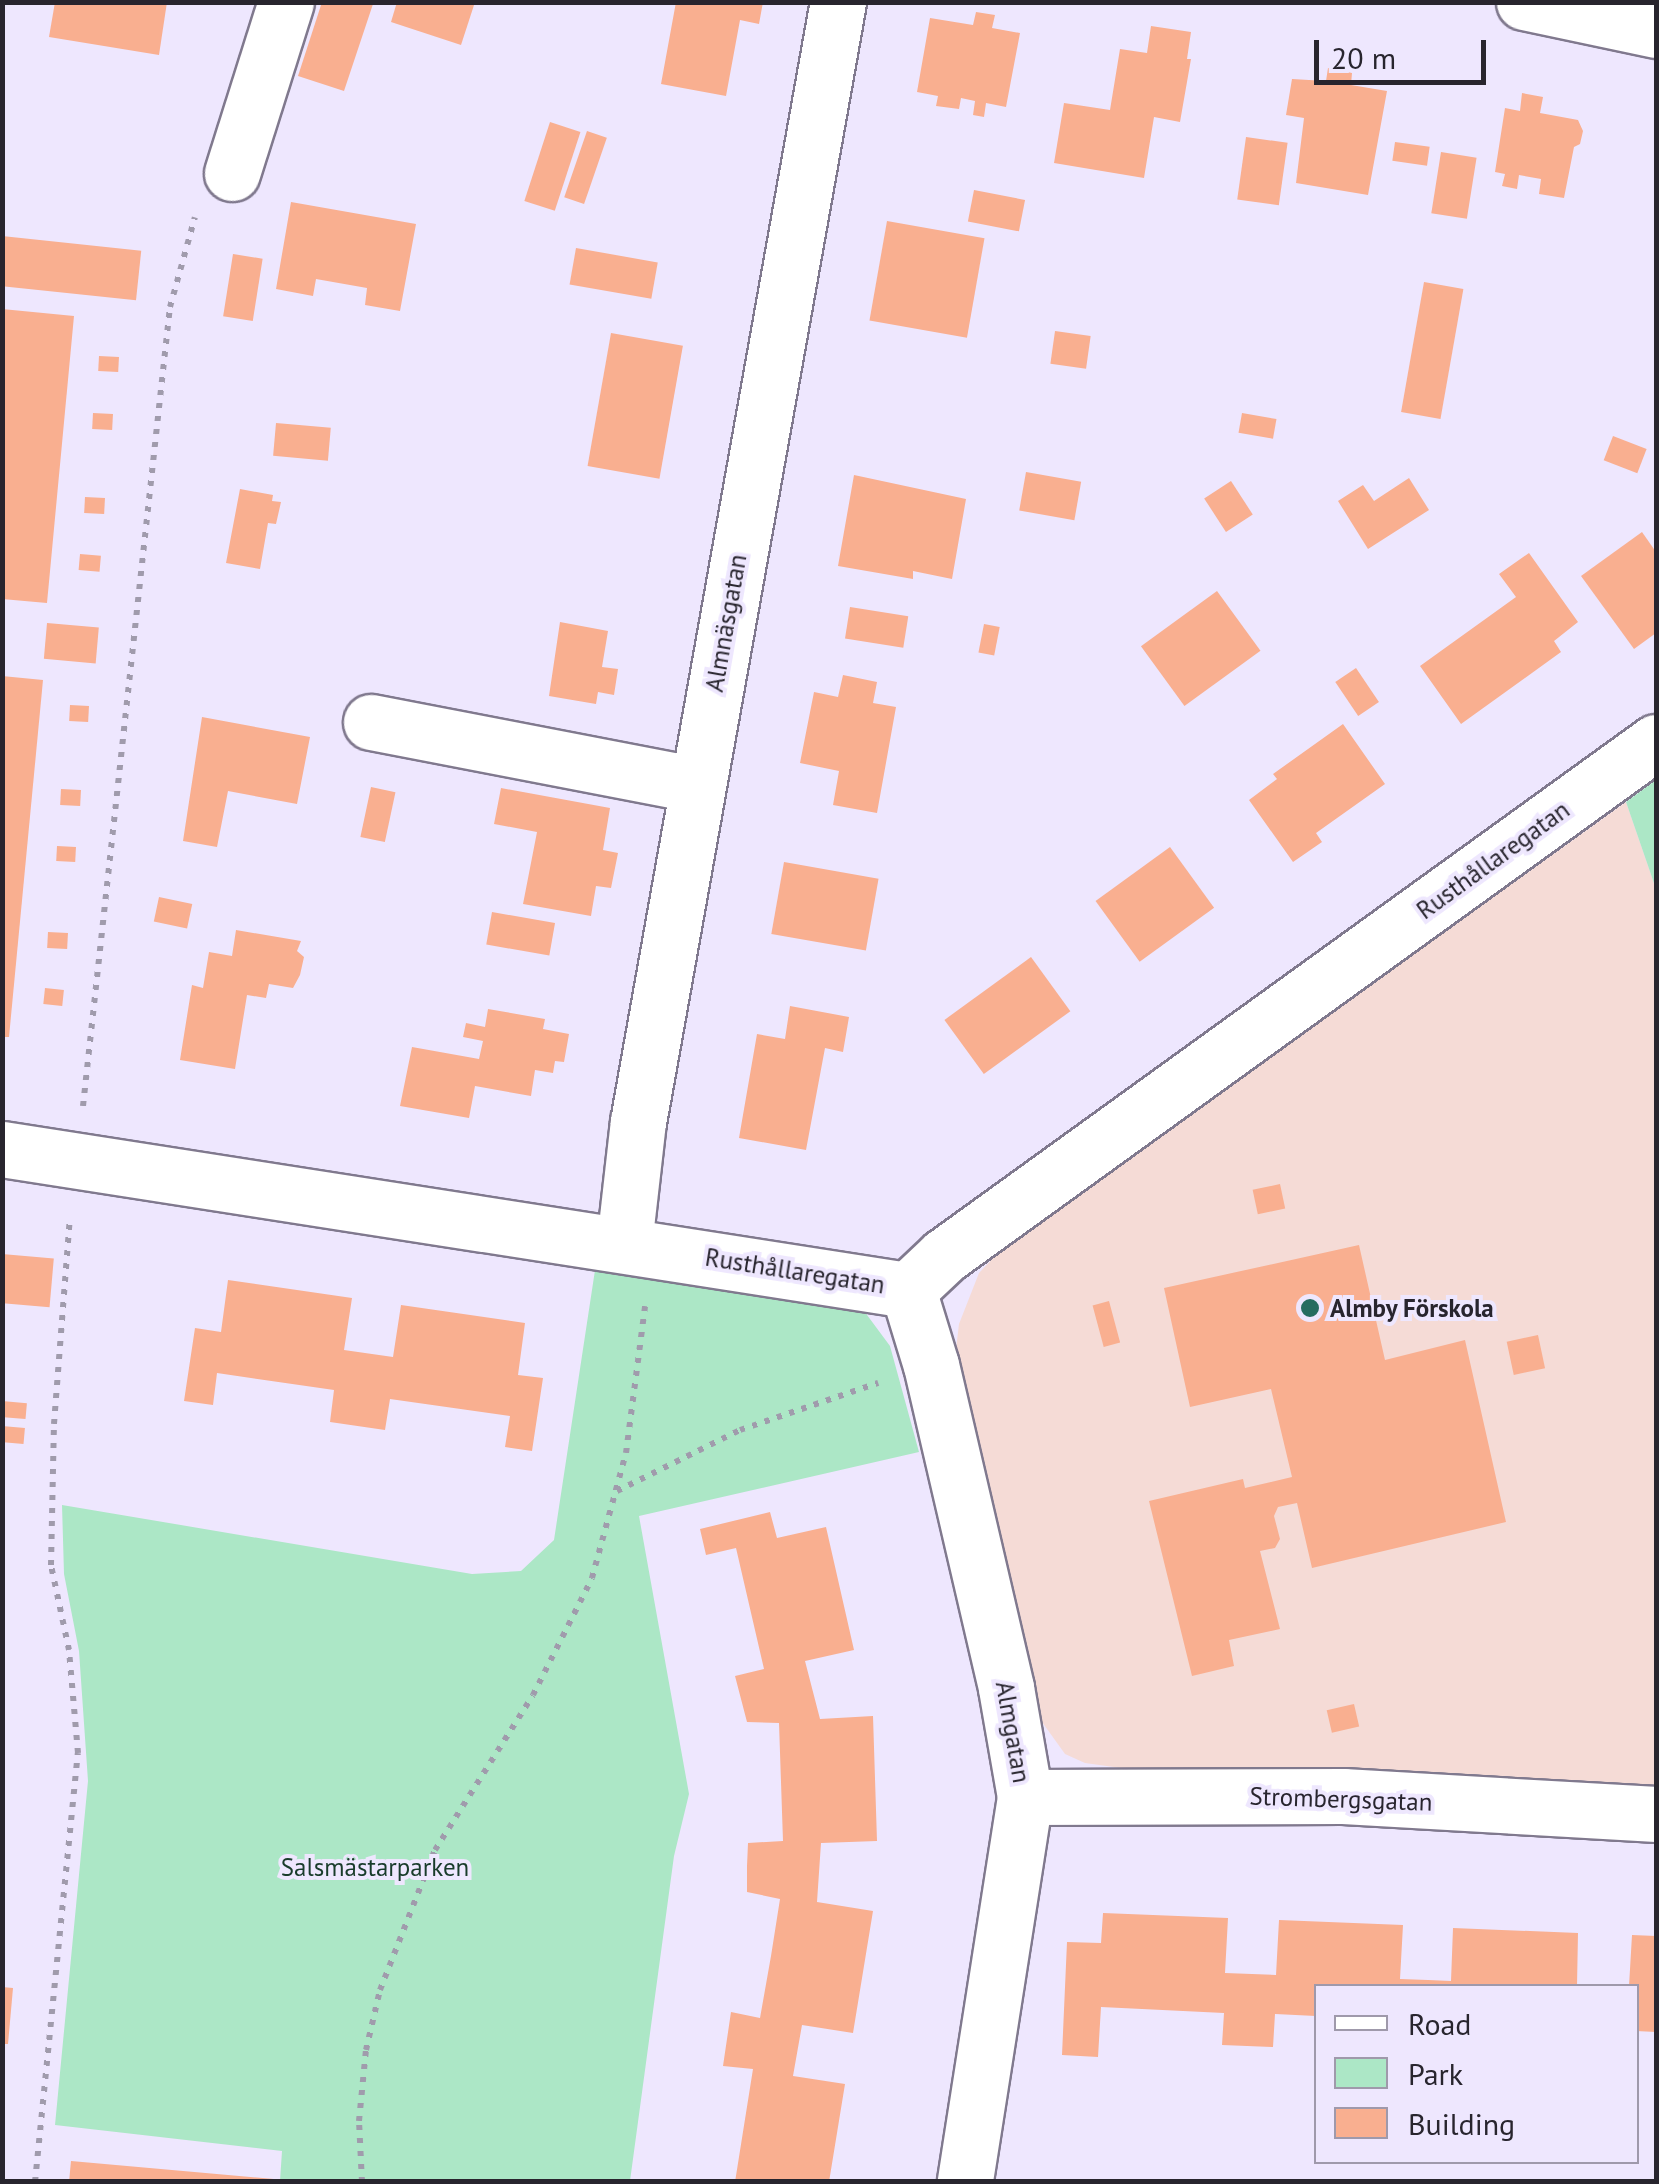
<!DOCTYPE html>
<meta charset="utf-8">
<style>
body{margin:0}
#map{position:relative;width:1659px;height:2184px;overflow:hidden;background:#eee7fe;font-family:"PT Sans",sans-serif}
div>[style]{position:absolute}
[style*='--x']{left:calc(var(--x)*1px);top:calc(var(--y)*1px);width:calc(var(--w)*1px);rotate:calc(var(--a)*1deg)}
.education>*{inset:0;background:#f5dbd6}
.green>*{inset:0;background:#ace7c6}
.building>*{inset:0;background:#f9af90;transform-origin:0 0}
.path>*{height:6px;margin-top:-3px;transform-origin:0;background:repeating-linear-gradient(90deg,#a09bac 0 5px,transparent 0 13px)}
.roads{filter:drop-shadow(2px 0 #80798e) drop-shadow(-2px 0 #80798e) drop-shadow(0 2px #80798e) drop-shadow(0 -2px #80798e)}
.minor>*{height:55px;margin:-27.5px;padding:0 27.5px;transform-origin:27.5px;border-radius:27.5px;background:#fff}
.dots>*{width:28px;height:28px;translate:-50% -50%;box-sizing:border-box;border:5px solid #eee7fe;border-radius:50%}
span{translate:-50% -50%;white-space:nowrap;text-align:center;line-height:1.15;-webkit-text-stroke:8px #eee7fe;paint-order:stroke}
.street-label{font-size:25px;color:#28252e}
.poi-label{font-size:25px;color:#28252e;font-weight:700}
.left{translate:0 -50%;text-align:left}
.park-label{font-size:25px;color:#193c2b}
.frame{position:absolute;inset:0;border:5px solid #28252e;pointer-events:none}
.legend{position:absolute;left:1314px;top:1984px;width:325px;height:180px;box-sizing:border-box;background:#eee7fe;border:2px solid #9f99ab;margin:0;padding:12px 18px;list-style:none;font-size:30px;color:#28252e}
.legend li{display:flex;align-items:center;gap:20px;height:50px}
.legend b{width:50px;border:2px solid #9f99ab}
.scale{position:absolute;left:1314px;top:40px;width:172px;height:45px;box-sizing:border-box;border:5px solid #28252e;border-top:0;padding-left:12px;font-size:30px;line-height:35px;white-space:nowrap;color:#28252e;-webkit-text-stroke:8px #eee7fe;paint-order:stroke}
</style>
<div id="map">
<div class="education">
<i style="clip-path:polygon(1626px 802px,1656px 889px,1656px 1789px,1121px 1768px,1085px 1763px,1065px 1754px,1042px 1722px,956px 1349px,959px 1324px,979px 1273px,999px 1252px)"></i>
</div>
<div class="green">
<i style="clip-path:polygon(1656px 780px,1656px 889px,1626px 802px)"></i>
<i style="clip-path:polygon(597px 1257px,850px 1292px,890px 1346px,919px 1452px,639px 1516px,689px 1794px,674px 1856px,630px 2181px,280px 2181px,282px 2151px,55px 2125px,88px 1781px,79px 1651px,64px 1574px,62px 1505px,472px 1574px,521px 1571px,554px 1540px)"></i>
</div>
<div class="building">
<i style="clip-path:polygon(55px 2px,167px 2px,159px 55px,49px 37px)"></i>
<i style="clip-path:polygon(322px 2px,373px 4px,344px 91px,298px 76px)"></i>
<i style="clip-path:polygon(397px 2px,475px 2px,461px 45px,391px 22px)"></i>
<i style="clip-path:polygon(676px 2px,763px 2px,759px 24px,740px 20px,726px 96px,661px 84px)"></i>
<i style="clip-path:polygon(976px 12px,995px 15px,992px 28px,1020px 33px,1006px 107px,986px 103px,984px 117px,973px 115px,975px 101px,961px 98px,959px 109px,936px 106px,938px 96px,917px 92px,930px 18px,973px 25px)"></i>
<i style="clip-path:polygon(1151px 26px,1191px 32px,1187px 59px,1191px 59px,1180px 122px,1154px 117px,1144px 178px,1054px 163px,1064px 103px,1110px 110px,1120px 49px,1147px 53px)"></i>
<i style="clip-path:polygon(1328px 68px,1352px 73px,1351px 85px,1387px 91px,1368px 195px,1296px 183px,1304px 118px,1286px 115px,1292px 79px,1326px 81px)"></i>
<i style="clip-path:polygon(1522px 93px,1543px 97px,1540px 113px,1578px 120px,1583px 131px,1580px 144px,1574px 147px,1564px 198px,1539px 194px,1541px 179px,1519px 175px,1517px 189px,1502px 186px,1505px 174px,1495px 172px,1505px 108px,1520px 111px)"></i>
<i style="left:550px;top:122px;width:32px;height:83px;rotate:18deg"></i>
<i style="left:587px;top:131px;width:21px;height:70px;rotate:19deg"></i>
<i style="left:1246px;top:137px;width:42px;height:63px;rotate:8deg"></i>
<i style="left:1395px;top:142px;width:35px;height:19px;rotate:8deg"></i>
<i style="left:1441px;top:152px;width:36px;height:62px;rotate:9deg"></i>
<i style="left:974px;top:190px;width:52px;height:32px;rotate:11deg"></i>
<i style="clip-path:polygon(291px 202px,416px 224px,400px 311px,365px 305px,367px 288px,316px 279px,313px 296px,276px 289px)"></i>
<i style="left:887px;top:221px;width:99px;height:101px;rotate:10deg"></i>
<i style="left:2px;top:236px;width:140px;height:50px;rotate:6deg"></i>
<i style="left:576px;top:248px;width:83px;height:37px;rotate:10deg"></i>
<i style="left:233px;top:254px;width:30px;height:63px;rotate:9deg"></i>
<i style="left:1424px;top:282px;width:40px;height:132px;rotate:10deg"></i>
<i style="clip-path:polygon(2px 309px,74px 316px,47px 603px,2px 599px)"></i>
<i style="left:1055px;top:331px;width:36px;height:33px;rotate:8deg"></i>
<i style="left:611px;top:333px;width:73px;height:135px;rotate:10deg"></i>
<i style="left:99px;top:356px;width:20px;height:15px;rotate:3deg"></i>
<i style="left:93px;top:413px;width:20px;height:16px;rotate:3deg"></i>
<i style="left:1242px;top:413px;width:35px;height:20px;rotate:10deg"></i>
<i style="left:276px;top:423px;width:55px;height:33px;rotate:5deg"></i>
<i style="left:1613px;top:436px;width:36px;height:26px;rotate:21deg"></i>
<i style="left:1026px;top:472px;width:56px;height:39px;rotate:10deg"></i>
<i style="clip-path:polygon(854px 475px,966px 499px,952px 579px,913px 571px,913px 579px,838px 566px)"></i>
<i style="clip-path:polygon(1409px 478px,1429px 510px,1368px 549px,1338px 501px,1363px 485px,1374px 501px)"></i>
<i style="left:1231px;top:481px;width:40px;height:32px;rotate:57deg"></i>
<i style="clip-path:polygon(240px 489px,273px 495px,272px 501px,281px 502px,276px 524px,268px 523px,260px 569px,226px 563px)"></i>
<i style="left:85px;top:497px;width:20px;height:16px;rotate:3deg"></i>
<i style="clip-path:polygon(1642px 532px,1656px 552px,1656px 633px,1634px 649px,1581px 576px)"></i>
<i style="clip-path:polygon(1529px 553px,1578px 622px,1554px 641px,1561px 652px,1461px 724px,1420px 666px,1516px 597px,1499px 574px)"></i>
<i style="left:80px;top:554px;width:21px;height:16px;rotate:5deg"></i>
<i style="left:1217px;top:591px;width:74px;height:94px;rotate:54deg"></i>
<i style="left:850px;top:607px;width:59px;height:32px;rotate:9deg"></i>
<i style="clip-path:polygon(560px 622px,608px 631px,602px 667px,618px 669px,614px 695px,598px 692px,596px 704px,549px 696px)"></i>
<i style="left:47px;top:623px;width:52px;height:36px;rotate:5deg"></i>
<i style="left:984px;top:624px;width:16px;height:29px;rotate:11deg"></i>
<i style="left:1356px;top:668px;width:41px;height:25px;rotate:56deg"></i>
<i style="clip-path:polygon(843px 675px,877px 682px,873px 703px,896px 707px,877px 813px,833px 805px,839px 771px,800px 763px,814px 692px,838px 697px)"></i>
<i style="clip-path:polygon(2px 676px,43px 680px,9px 1037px,2px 1037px)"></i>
<i style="left:70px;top:705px;width:19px;height:16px;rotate:3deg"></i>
<i style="clip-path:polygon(202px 717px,310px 737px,297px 804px,228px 791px,217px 847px,183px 841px)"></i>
<i style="clip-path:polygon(1343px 724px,1385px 784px,1316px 833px,1322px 842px,1293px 862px,1249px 800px,1277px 779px,1273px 774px)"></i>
<i style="left:371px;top:787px;width:25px;height:51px;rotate:12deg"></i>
<i style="clip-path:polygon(501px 788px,610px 808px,603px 850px,618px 853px,611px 888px,596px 886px,591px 916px,523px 904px,537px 832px,494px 824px)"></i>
<i style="left:61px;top:789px;width:20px;height:16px;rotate:3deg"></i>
<i style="left:57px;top:846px;width:19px;height:15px;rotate:3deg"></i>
<i style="left:1170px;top:847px;width:75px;height:92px;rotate:54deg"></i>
<i style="left:784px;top:862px;width:96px;height:73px;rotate:10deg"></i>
<i style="left:159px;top:897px;width:34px;height:25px;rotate:12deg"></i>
<i style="left:492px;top:912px;width:64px;height:33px;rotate:10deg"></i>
<i style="clip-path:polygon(236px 930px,301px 941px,297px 951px,304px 957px,300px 975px,293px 988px,269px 984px,266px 998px,247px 995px,235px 1069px,180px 1060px,192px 985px,203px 988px,209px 952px,232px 956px)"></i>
<i style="left:48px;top:932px;width:20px;height:16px;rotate:3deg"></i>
<i style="left:1031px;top:957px;width:67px;height:107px;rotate:54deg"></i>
<i style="left:45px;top:988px;width:19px;height:16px;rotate:6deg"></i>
<i style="clip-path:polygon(790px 1006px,849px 1017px,843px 1052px,825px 1048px,806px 1150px,739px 1138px,757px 1034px,785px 1039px)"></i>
<i style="clip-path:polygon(488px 1009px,545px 1019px,543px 1029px,569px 1034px,564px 1062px,555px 1061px,553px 1073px,535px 1070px,531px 1096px,475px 1086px,469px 1118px,400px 1106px,412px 1047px,479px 1059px,483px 1041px,463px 1037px,466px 1023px,485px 1027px)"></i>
<i style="left:1280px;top:1184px;width:25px;height:28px;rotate:78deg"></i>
<i style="clip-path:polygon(1359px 1245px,1385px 1360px,1465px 1340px,1506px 1522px,1312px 1568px,1297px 1503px,1278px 1507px,1274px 1516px,1280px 1539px,1275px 1548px,1260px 1551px,1280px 1629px,1229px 1640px,1234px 1666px,1192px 1676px,1149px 1501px,1243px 1479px,1245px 1488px,1292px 1477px,1271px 1389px,1190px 1407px,1164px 1288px)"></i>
<i style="left:2px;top:1254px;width:52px;height:49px;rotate:5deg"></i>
<i style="clip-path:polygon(228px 1280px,352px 1298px,344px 1350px,393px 1357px,401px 1305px,525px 1323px,518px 1375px,543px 1378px,532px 1451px,505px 1447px,510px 1416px,390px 1399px,385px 1430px,330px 1422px,334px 1390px,217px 1373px,213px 1405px,184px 1401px,195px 1328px,221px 1332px)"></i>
<i style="left:1109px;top:1301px;width:43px;height:17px;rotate:75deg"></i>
<i style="left:1538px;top:1335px;width:34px;height:32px;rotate:78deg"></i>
<i style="left:2px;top:1401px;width:25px;height:16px;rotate:5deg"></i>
<i style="left:2px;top:1426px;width:23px;height:16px;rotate:5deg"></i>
<i style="clip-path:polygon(770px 1512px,777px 1538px,826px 1527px,854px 1650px,805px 1661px,820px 1719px,873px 1716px,877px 1841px,821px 1843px,817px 1902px,873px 1911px,853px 2033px,802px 2025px,793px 2076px,845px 2084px,829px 2182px,735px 2182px,753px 2069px,723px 2066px,731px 2012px,760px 2018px,771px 1956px,780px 1899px,747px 1892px,747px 1866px,748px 1843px,783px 1841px,779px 1723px,747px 1722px,735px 1676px,764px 1669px,736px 1548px,706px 1555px,700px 1529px)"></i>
<i style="left:1354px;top:1704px;width:23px;height:28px;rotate:77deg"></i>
<i style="clip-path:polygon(1103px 1913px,1228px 1918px,1225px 1973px,1276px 1975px,1279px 1920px,1403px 1925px,1400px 1979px,1428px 1980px,1451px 1981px,1453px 1928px,1578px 1933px,1577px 1986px,1316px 1986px,1316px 2016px,1275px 2014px,1273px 2047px,1222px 2045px,1224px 2013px,1101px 2007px,1098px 2057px,1062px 2055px,1067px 1942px,1101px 1943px)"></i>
<i style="clip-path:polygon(1632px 1935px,1656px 1936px,1656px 2032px,1636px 2031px,1636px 1986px,1629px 1986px)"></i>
<i style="clip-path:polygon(2px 1987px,13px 1988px,8px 2044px,2px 2044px)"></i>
<i style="clip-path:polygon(71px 2161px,274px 2179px,274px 2182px,69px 2182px)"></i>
</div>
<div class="path">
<i style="--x:83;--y:1106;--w:804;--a:-83.79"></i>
<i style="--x:170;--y:307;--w:93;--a:-74.5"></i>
<i style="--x:617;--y:1491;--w:137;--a:-26.4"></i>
<i style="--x:740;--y:1430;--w:146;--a:-18.8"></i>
<i style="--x:35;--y:2182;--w:431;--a:-84.3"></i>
<i style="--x:78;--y:1753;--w:103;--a:-95"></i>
<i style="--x:69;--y:1650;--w:87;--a:-102"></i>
<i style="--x:51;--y:1565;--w:141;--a:-88.8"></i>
<i style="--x:54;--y:1424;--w:207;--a:-85.6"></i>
<i style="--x:362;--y:2182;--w:61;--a:-92.8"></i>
<i style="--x:359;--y:2121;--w:71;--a:-84.4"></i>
<i style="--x:366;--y:2050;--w:62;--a:-76.9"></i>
<i style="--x:380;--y:1990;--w:150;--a:-68.6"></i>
<i style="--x:435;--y:1850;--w:183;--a:-57.7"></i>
<i style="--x:533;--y:1695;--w:131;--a:-63.2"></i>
<i style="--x:592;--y:1578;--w:130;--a:-74.8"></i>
<i style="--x:626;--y:1453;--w:148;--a:-82.6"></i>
</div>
<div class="roads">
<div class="minor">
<i style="--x:1524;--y:2;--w:135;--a:12"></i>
<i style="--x:232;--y:173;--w:179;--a:-72.5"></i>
<i style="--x:371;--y:722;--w:332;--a:10.9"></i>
<i style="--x:2;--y:1149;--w:917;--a:8.85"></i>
<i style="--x:908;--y:1290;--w:50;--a:-43.4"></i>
<i style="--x:944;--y:1256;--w:878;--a:-35.83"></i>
<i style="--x:624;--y:1244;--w:123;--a:-83.5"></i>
<i style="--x:638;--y:1122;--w:1138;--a:-79.88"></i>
<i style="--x:908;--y:1290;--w:78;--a:73"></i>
<i style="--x:931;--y:1365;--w:332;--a:76.9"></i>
<i style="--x:1006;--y:1688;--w:111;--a:80.1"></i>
<i style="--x:1025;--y:1797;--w:390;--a:98.9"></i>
<i style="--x:1025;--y:1797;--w:318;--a:-0.2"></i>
<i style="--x:1343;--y:1796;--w:314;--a:3.3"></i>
</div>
</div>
<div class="dots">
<i style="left:1310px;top:1308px;background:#266c60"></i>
</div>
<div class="street-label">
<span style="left:726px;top:623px;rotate:-80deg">Almnäsgatan</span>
<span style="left:1493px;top:860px;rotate:-36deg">Rusthållaregatan</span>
<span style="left:795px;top:1271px;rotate:9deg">Rusthållaregatan</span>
<span style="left:1013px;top:1732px;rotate:80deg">Almgatan</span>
<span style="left:1341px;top:1799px;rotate:2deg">Strombergsgatan</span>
</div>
<div class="poi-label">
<span class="left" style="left:1330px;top:1308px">Almby Förskola</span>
</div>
<div class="park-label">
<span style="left:375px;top:1867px">Salsmästarparken</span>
</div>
<div class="frame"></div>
<ul class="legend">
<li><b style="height:12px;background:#fff"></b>Road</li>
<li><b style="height:28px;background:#ace7c6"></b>Park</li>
<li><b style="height:28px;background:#f9af90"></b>Building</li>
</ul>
<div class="scale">20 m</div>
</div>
